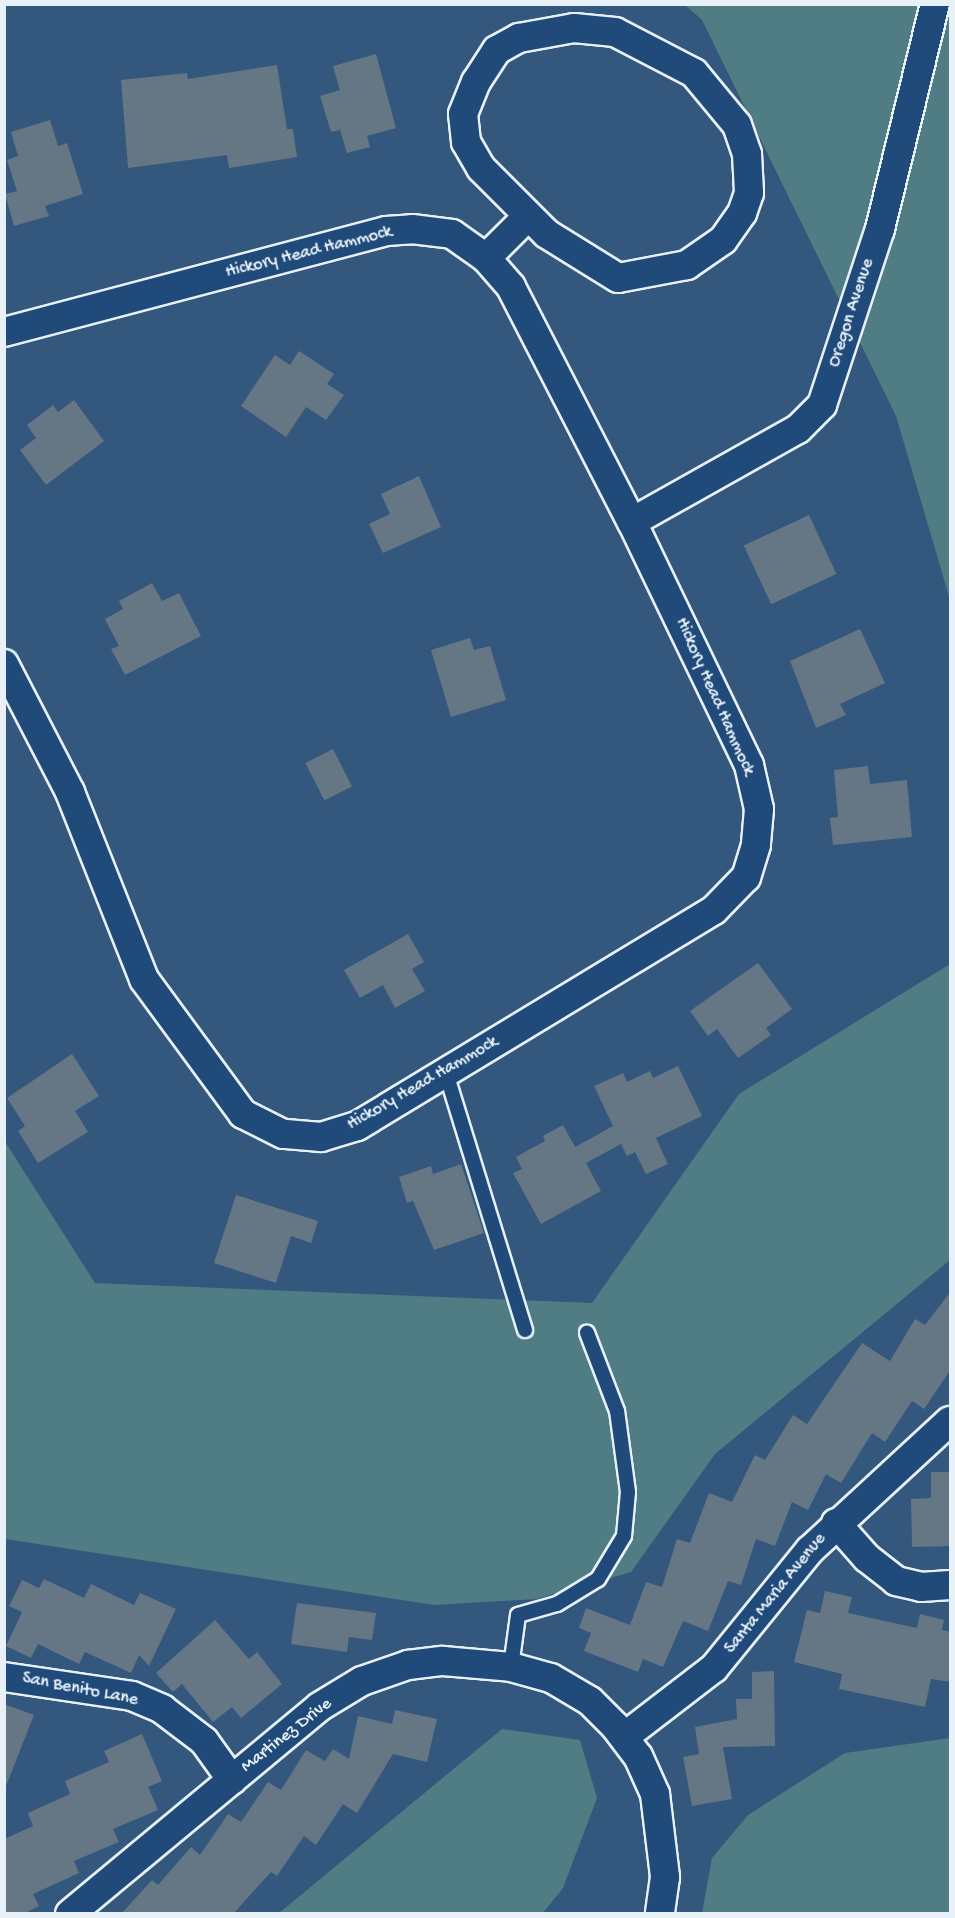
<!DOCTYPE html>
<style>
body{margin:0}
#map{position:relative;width:955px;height:1918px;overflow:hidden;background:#34577d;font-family:"Gochi Hand",sans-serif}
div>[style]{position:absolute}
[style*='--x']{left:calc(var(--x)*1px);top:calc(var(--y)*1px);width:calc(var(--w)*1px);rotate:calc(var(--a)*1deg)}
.green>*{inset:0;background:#507c84}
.building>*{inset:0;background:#657685;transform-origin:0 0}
.roads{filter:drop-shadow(2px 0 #e8f1f8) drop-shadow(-2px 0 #e8f1f8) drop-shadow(0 2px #e8f1f8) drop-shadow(0 -2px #e8f1f8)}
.lane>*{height:14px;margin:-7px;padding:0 7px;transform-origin:7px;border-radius:7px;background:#1f4a7a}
.street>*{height:28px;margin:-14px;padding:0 14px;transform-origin:14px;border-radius:14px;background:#1f4a7a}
span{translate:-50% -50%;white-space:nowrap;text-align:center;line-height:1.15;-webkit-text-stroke:5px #1f4a7a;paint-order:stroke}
.street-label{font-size:18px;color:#e8f1f8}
.frame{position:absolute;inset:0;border:6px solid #e8f1f8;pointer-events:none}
</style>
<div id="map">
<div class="green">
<i style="clip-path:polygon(685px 5px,950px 5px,950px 600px,896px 416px,702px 20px)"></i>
<i style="clip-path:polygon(950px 964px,950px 1260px,715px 1454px,631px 1572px,536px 1599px,434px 1605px,5px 1539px,4px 1140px,95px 1283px,592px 1303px,739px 1094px)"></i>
<i style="clip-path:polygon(502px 1729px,580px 1740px,597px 1798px,563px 1888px,543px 1913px,279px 1913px)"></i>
<i style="clip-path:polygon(950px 1738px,950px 1913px,702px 1913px,712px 1858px,748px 1815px,845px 1753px)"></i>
</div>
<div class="building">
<i style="clip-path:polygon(376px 54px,396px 128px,367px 136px,370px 147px,347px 153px,340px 130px,331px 132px,320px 96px,340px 90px,333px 66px)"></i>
<i style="clip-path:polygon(277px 65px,287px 129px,293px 129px,297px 157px,229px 168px,227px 155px,128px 168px,121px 80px,187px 73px,188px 79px)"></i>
<i style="clip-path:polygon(50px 120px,58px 146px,67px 143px,83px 194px,45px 206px,49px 216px,14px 226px,5px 194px,17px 191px,7px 160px,18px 156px,11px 132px)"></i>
<i style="clip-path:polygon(299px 351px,334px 374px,327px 384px,344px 395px,326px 420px,306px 407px,286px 437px,241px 406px,275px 355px,290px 365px)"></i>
<i style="clip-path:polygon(74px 400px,104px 441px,46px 485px,20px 450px,36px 438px,27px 425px,53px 405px,58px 412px)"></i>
<i style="clip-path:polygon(419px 476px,441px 527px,383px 553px,369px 524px,390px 514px,381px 494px)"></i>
<i style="left:809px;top:515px;width:65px;height:72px;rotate:65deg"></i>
<i style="clip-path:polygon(152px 583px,162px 601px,179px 593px,201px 636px,125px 675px,111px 649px,119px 646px,105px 619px,123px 609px,119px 601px)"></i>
<i style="clip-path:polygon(860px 629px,885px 683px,840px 704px,846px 715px,816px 728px,790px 661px)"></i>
<i style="clip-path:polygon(470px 638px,474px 650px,490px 646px,506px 700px,451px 717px,431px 650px)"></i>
<i style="left:333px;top:749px;width:42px;height:31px;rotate:63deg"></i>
<i style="clip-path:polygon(868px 766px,870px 784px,907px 780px,912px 837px,833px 845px,830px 818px,838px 817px,834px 770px)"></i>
<i style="clip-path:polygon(408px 934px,424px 962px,412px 969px,425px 991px,395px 1008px,383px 985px,360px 998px,344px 970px)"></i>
<i style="clip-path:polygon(758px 963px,792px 1009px,766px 1028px,771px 1035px,738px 1058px,717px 1029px,708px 1036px,690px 1011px)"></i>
<i style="clip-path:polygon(72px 1054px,99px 1096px,75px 1111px,88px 1132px,38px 1163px,18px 1131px,25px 1126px,7px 1098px)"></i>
<i style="clip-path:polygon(678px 1066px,702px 1116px,656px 1138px,668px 1164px,646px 1174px,635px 1152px,627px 1156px,621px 1144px,586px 1163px,601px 1191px,541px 1224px,513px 1173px,522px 1169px,516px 1157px,545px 1141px,543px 1136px,563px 1125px,575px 1147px,613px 1126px,594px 1086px,623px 1073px,627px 1082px,650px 1071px,653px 1078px)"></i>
<i style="clip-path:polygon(461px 1164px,484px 1233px,434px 1250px,413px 1201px,407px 1203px,399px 1177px,431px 1166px,433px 1174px)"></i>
<i style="clip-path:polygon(236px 1195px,318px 1221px,311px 1243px,291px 1236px,276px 1283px,214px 1263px)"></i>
<i style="clip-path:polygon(951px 1291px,951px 1369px,924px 1409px,912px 1401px,885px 1442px,872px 1433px,841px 1483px,826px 1474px,808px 1510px,792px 1502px,775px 1546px,756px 1539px,741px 1585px,728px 1581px,708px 1631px,683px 1621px,663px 1667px,643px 1659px,638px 1672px,584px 1651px,591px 1633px,579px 1628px,586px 1608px,630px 1625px,646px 1582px,662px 1587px,677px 1539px,690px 1543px,709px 1493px,732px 1502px,755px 1455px,765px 1460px,793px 1415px,807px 1424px,862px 1343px,890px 1361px,915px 1319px,925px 1325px)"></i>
<i style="clip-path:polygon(931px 1472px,951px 1472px,951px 1546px,912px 1547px,911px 1499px,931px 1498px)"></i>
<i style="clip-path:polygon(44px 1579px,84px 1598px,91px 1584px,134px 1605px,140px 1593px,176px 1609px,149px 1666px,139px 1655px,131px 1673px,85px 1652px,79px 1664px,38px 1644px,31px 1658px,6px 1646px,22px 1612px,9px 1606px,22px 1580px,39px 1588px)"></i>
<i style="clip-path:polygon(825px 1591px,852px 1597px,848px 1613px,917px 1628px,920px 1614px,944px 1620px,942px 1630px,951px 1632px,951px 1682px,931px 1679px,925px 1707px,839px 1689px,842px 1674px,794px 1662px,807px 1610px,820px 1613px)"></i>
<i style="clip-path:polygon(297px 1603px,376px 1613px,372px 1640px,349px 1637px,347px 1652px,291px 1644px)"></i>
<i style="clip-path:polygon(215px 1620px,249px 1659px,257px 1652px,282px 1684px,241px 1718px,232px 1707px,213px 1722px,182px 1684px,173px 1692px,156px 1673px)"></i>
<i style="clip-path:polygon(774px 1671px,775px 1746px,723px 1747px,732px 1799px,692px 1806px,683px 1757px,699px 1754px,695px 1727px,737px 1719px,736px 1699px,752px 1699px,752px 1672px)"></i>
<i style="clip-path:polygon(4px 1704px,34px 1715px,6px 1786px,4px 1786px)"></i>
<i style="clip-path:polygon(395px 1710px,437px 1719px,427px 1762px,393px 1754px,357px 1813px,343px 1804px,316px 1845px,304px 1836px,277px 1876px,271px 1872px,233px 1914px,121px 1914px,152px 1880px,158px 1885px,191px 1847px,200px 1855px,228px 1814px,241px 1822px,268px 1782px,281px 1790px,306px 1750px,325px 1761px,333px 1749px,349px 1759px,358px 1716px,392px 1724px)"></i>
<i style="clip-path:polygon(142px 1734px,162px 1781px,148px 1787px,158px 1810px,113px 1829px,119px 1842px,74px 1861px,79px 1873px,33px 1894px,39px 1906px,23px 1914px,4px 1914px,4px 1839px,33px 1826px,28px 1813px,70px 1794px,65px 1781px,109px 1762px,104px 1751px)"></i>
</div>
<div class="roads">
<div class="lane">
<i style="--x:446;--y:1073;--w:269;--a:72.9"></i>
<i style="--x:511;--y:1667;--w:52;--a:-82.3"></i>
<i style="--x:518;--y:1615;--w:41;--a:-15.8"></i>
<i style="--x:557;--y:1604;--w:48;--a:-31.4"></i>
<i style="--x:598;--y:1579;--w:50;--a:-58.8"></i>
<i style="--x:624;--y:1536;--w:44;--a:-84.8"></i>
<i style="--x:628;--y:1492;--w:82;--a:-97.7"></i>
<i style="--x:617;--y:1411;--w:84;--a:-111"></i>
</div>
<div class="street">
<i style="--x:574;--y:28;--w:41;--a:5.6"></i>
<i style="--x:615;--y:32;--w:89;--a:27.4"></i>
<i style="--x:694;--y:73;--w:67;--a:50.4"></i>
<i style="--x:737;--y:125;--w:31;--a:71"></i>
<i style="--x:747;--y:154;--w:39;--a:87"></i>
<i style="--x:749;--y:193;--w:21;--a:109"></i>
<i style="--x:742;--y:213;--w:33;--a:125"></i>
<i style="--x:723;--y:240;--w:44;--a:145.2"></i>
<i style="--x:687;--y:265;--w:70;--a:169.3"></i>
<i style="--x:618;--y:278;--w:84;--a:-148.2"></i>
<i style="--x:547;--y:234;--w:93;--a:-135"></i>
<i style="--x:481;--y:168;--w:30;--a:-120"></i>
<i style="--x:466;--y:142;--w:28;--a:-96"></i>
<i style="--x:463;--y:114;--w:35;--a:-68"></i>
<i style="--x:476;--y:82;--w:38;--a:-57"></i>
<i style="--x:497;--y:50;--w:25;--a:-29"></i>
<i style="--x:519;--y:38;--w:56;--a:-10.3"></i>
<i style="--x:486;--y:258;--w:59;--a:-45"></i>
<i style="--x:4;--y:332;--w:395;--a:-14.8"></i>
<i style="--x:386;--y:231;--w:26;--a:-4"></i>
<i style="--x:412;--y:229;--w:40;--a:7.1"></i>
<i style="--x:452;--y:234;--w:42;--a:35.2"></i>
<i style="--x:486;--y:258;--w:38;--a:49"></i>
<i style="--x:511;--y:287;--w:264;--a:62.8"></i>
<i style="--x:632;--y:522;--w:270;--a:64.3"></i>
<i style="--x:749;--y:765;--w:45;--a:77.2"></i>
<i style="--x:759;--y:809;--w:36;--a:95"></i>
<i style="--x:756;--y:845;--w:34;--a:107"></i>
<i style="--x:746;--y:877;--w:46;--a:134.1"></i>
<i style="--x:714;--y:910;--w:417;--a:148.8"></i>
<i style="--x:357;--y:1126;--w:38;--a:163"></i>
<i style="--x:321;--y:1137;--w:38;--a:-175"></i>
<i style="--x:283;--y:1134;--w:45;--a:-153.4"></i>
<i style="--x:243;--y:1114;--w:167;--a:-126.3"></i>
<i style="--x:144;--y:979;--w:201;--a:-111.6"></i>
<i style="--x:70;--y:792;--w:144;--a:-117.3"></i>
<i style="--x:632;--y:522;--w:190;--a:-29.3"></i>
<i style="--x:798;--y:429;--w:34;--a:-45"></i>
<i style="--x:822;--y:405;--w:185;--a:-71.8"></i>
<i style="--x:880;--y:229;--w:232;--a:-76.3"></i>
<i style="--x:836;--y:1523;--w:47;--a:48.5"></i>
<i style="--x:867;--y:1558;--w:37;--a:38"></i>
<i style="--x:896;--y:1581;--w:26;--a:13"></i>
<i style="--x:921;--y:1587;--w:29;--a:-4"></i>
<i style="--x:4;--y:1677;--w:129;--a:8.4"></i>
<i style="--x:132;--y:1696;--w:33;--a:23"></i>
<i style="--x:162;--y:1709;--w:53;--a:37.3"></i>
<i style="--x:204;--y:1741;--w:48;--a:54.3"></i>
<i style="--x:624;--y:1737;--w:113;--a:-37.5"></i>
<i style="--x:714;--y:1668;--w:152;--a:-50.9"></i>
<i style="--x:810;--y:1550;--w:190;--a:-42.7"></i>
<i style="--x:70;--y:1914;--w:324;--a:-39.7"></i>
<i style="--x:319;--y:1707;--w:50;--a:-31.2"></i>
<i style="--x:362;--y:1681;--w:49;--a:-19.2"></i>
<i style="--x:408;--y:1665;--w:35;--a:-7"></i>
<i style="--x:443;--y:1661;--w:68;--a:5"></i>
<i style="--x:511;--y:1667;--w:41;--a:15.4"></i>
<i style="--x:551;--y:1678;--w:45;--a:30.5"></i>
<i style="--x:590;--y:1701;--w:35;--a:45"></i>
<i style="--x:615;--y:1726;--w:38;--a:53"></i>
<i style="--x:638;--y:1756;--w:42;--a:65.9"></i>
<i style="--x:655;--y:1794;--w:84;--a:83.1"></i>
<i style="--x:665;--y:1877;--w:37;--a:98"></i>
</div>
</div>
<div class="street-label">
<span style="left:309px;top:253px;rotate:-14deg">Hickory Head Hammock</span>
<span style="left:852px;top:313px;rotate:-72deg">Oregon Avenue</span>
<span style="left:714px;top:697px;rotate:66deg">Hickory Head Hammock</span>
<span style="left:423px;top:1084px;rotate:-30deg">Hickory Head Hammock</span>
<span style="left:776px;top:1594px;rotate:-51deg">Santa Maria Avenue</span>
<span style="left:80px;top:1690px;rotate:11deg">San Benito Lane</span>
<span style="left:287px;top:1736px;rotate:-38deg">Martinez Drive</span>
</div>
<div class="frame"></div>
</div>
